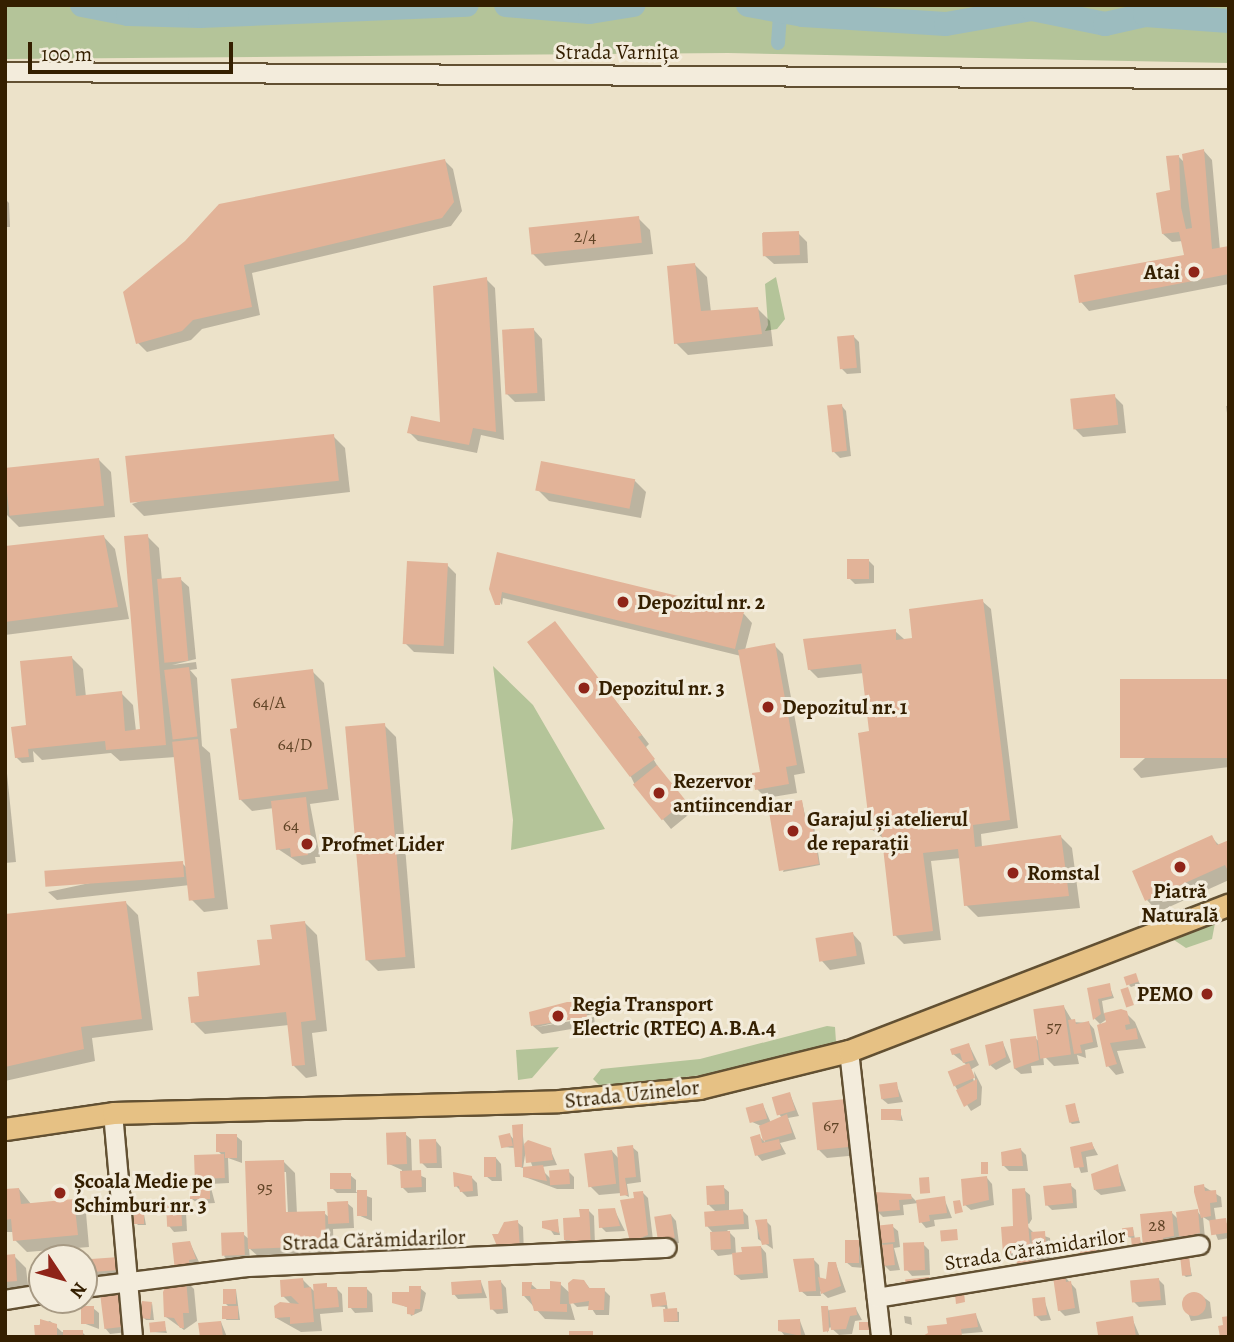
<!DOCTYPE html>
<meta charset="utf-8">
<style>
body{margin:0}
#map{position:relative;width:1234px;height:1342px;overflow:hidden;background:#ece2c9;font-family:Alegreya,serif}
div>[style]{position:absolute}
[style*='--x']{left:calc(var(--x)*1px);top:calc(var(--y)*1px);width:calc(var(--w)*1px);rotate:calc(var(--a)*1deg)}
.green>*{inset:0;background:#b4c499}
.shadow>*{inset:0;background:#0003}
.canal>*{height:14px;margin:-7px;padding:0 7px;transform-origin:7px;border-radius:7px;background:#9cbcbf}
.river>*{height:24px;margin:-12px;padding:0 12px;transform-origin:12px;border-radius:12px;background:#9cbcbf}
.building>*{inset:0;background:#e2b398;transform-origin:0 0}
.round{border-radius:50%}
.roads{filter:drop-shadow(2px 0 #625032) drop-shadow(-2px 0 #625032) drop-shadow(0 2px #625032) drop-shadow(0 -2px #625032)}
.minor>*{height:18px;margin:-9px;padding:0 9px;transform-origin:9px;border-radius:9px;background:#f3ecdc}
.major>*{height:21px;margin:-10.5px;padding:0 10.5px;transform-origin:10.5px;border-radius:10.5px;background:#e6c184}
.dots>*{width:19px;height:19px;translate:-50% -50%;box-sizing:border-box;border:4px solid #f3ecdc;border-radius:50%}
span{translate:-50% -50%;white-space:nowrap;text-align:center;line-height:1.15;-webkit-text-stroke:6px #f3ecdc;paint-order:stroke}
.number-label{font-size:18px;color:#604426}
.number-label span{-webkit-text-stroke-width:0}
.street-label{font-size:21px;color:#341f00}
.poi-label{font-size:21px;color:#341f00;font-weight:700}
.right{translate:-100% -50%;text-align:right}
.left{translate:0 -50%;text-align:left}
.frame{position:absolute;inset:0;border:7px solid #341f00;pointer-events:none}
.north{position:absolute;left:28px;top:1244px;width:70px;height:70px;box-sizing:border-box;background:#f3ecdc;border:2px solid #a79a84;border-radius:50%;rotate:126deg;font-size:19px;font-weight:700;line-height:28px;text-align:center;color:#341f00}
.north::after{content:'';display:block;margin:auto;width:24px;height:32px;background:#8f2418;clip-path:polygon(50% 0,100% 100%,50% 72%,0 100%)}
.scale{position:absolute;left:28px;top:42px;width:205px;height:32px;box-sizing:border-box;border:4px solid #341f00;border-top:0;padding-left:9px;font-size:21px;line-height:24px;white-space:nowrap;color:#341f00;-webkit-text-stroke:5px #f3ecdc;paint-order:stroke}
</style>
<div id="map">
<div class="green">
<i style="clip-path:polygon(5px 5px,1229px 5px,1229px 63px,728px 53px,5px 59px)"></i>
<i style="clip-path:polygon(776px 277px,785px 319px,777px 329px,765px 331px,768px 325px,765px 284px)"></i>
<i style="clip-path:polygon(493px 666px,533px 705px,605px 829px,511px 850px,513px 820px)"></i>
<i style="clip-path:polygon(1215px 923px,1212px 939px,1186px 948px,1174px 940px)"></i>
<i style="clip-path:polygon(827px 1026px,835px 1027px,836px 1042px,719px 1073px,601px 1087px,593px 1079px,601px 1069px,700px 1059px)"></i>
<i style="clip-path:polygon(559px 1047px,532px 1078px,518px 1080px,516px 1050px)"></i>
</div>
<div class="shadow">
<i style="clip-path:polygon(1204px 151px,1212px 160px,1220px 250px,1229px 248px,1229px 284px,1089px 311px,1081px 302px,1186px 256px,1183px 241px,1172px 242px,1163px 234px,1178px 156px,1185px 163px)"></i>
<i style="clip-path:polygon(444px 160px,453px 169px,462px 211px,451px 226px,252px 273px,260px 315px,202px 329px,191px 340px,147px 352px,138px 343px,125px 292px)"></i>
<i style="clip-path:polygon(5px 199px,9px 203px,10px 227px,5px 227px)"></i>
<i style="clip-path:polygon(638px 218px,650px 230px,653px 254px,545px 266px,533px 254px)"></i>
<i style="clip-path:polygon(798px 233px,807px 242px,808px 263px,774px 264px,765px 256px)"></i>
<i style="clip-path:polygon(695px 265px,707px 277px,711px 312px,758px 309px,770px 321px,773px 346px,688px 355px,676px 343px)"></i>
<i style="clip-path:polygon(486px 279px,495px 288px,504px 440px,481px 435px,477px 453px,418px 441px,409px 432px,442px 424px)"></i>
<i style="clip-path:polygon(534px 330px,542px 339px,545px 401px,515px 402px,506px 393px)"></i>
<i style="clip-path:polygon(853px 336px,859px 342px,861px 373px,847px 374px,841px 368px)"></i>
<i style="clip-path:polygon(1114px 396px,1123px 405px,1126px 433px,1083px 437px,1074px 428px)"></i>
<i style="clip-path:polygon(841px 405px,846px 411px,851px 456px,840px 458px,834px 452px)"></i>
<i style="clip-path:polygon(1226px 406px,1229px 406px,1229px 427px)"></i>
<i style="clip-path:polygon(333px 436px,345px 448px,350px 492px,144px 516px,132px 504px)"></i>
<i style="clip-path:polygon(99px 460px,111px 472px,115px 517px,19px 527px,7px 515px,5px 470px)"></i>
<i style="clip-path:polygon(634px 480px,646px 492px,641px 518px,549px 501px,537px 489px)"></i>
<i style="clip-path:polygon(103px 536px,115px 549px,129px 619px,5px 635px,5px 548px)"></i>
<i style="clip-path:polygon(147px 536px,159px 548px,162px 581px,180px 579px,189px 587px,196px 659px,172px 665px,196px 662px,197px 669px,190px 670px,197px 678px,202px 746px,210px 753px,228px 909px,204px 912px,192px 900px,190px 885px,57px 900px,48px 892px,182px 863px,189px 870px,176px 757px,120px 761px,111px 753px,42px 760px,33px 751px,34px 762px,22px 763px,16px 757px,25px 727px,71px 657px,83px 669px,86px 697px,121px 693px,133px 705px,136px 731px,142px 731px)"></i>
<i style="clip-path:polygon(868px 560px,874px 566px,874px 583px,855px 584px,849px 578px)"></i>
<i style="clip-path:polygon(447px 565px,456px 574px,454px 654px,414px 652px,405px 643px)"></i>
<i style="clip-path:polygon(490px 588px,744px 614px,752px 623px,745px 650px,774px 645px,783px 654px,805px 773px,794px 775px,797px 793px,766px 798px,757px 789px,762px 773px,741px 656px,503px 598px,502px 605px)"></i>
<i style="clip-path:polygon(982px 601px,991px 609px,1018px 828px,981px 834px,982px 847px,1060px 836px,1072px 848px,1080px 908px,978px 917px,966px 905px,961px 858px,931px 861px,941px 940px,904px 944px,895px 935px,883px 838px,871px 829px,871px 732px,864px 673px,818px 678px,809px 669px,895px 631px,904px 639px,914px 640px)"></i>
<i style="clip-path:polygon(555px 623px,649px 744px,646px 747px,660px 770px,693px 811px,671px 829px,635px 785px)"></i>
<i style="clip-path:polygon(312px 671px,324px 683px,339px 800px,310px 804px,320px 857px,315px 857px,316px 863px,302px 865px,278px 849px,274px 808px,252px 811px,240px 799px,239px 729px)"></i>
<i style="clip-path:polygon(1229px 681px,1229px 767px,1141px 778px,1133px 769px)"></i>
<i style="clip-path:polygon(384px 725px,396px 737px,415px 968px,378px 971px,366px 959px)"></i>
<i style="clip-path:polygon(5px 754px,16px 862px,5px 863px)"></i>
<i style="clip-path:polygon(802px 802px,807px 824px,814px 826px,820px 865px,783px 872px)"></i>
<i style="clip-path:polygon(1211px 837px,1220px 846px,1229px 842px,1229px 880px,1158px 912px,1147px 900px)"></i>
<i style="clip-path:polygon(126px 903px,138px 915px,153px 1030px,92px 1038px,95px 1061px,5px 1081px,5px 916px)"></i>
<i style="clip-path:polygon(305px 923px,317px 935px,327px 1031px,312px 1033px,317px 1076px,306px 1078px,294px 1066px,289px 1025px,205px 1034px,193px 1022px,201px 997px,262px 967px,274px 940px)"></i>
<i style="clip-path:polygon(853px 934px,861px 943px,865px 964px,830px 970px,822px 961px)"></i>
<i style="clip-path:polygon(1135px 975px,1140px 984px,1131px 987px,1129px 985px)"></i>
<i style="clip-path:polygon(1109px 985px,1114px 998px,1102px 1001px,1104px 1014px,1126px 1013px,1135px 1022px,1146px 1048px,1117px 1051px,1124px 1073px,1116px 1075px,1108px 1066px,1107px 1019px,1100px 1024px,1095px 1019px,1089px 989px)"></i>
<i style="clip-path:polygon(567px 1004px,584px 1004px,593px 1014px,537px 1027px,594px 1017px,595px 1025px,542px 1034px,533px 1026px,531px 1013px)"></i>
<i style="clip-path:polygon(1064px 1007px,1073px 1022px,1089px 1023px,1094px 1029px,1098px 1047px,1085px 1050px,1086px 1058px,1077px 1055px,1079px 1064px,1054px 1066px,1043px 1055px,1044px 1065px,1031px 1066px,1032px 1073px,1021px 1074px,1015px 1069px,1012px 1041px,1035px 1038px,1042px 1044px)"></i>
<i style="clip-path:polygon(1003px 1043px,1011px 1062px,996px 1070px,990px 1065px)"></i>
<i style="clip-path:polygon(969px 1045px,979px 1065px,970px 1070px,976px 1087px,974px 1071px,982px 1087px,981px 1105px,971px 1111px,955px 1086px,968px 1066px,953px 1054px)"></i>
<i style="clip-path:polygon(896px 1083px,903px 1102px,888px 1104px,882px 1099px)"></i>
<i style="clip-path:polygon(790px 1094px,799px 1116px,788px 1118px,796px 1139px,780px 1143px,786px 1154px,762px 1161px,757px 1155px,759px 1136px,765px 1142px,761px 1126px,750px 1121px,763px 1105px,771px 1123px,782px 1118px,779px 1114px)"></i>
<i style="clip-path:polygon(1074px 1104px,1080px 1123px,1072px 1124px,1070px 1122px)"></i>
<i style="clip-path:polygon(854px 1110px,859px 1155px,827px 1158px,818px 1149px)"></i>
<i style="clip-path:polygon(900px 1111px,903px 1121px,883px 1119px)"></i>
<i style="clip-path:polygon(522px 1126px,524px 1146px,529px 1142px,550px 1149px,557px 1165px,533px 1168px,526px 1149px,523px 1168px,517px 1166px,516px 1148px,502px 1147px,510px 1135px,515px 1141px)"></i>
<i style="clip-path:polygon(405px 1134px,411px 1139px,412px 1172px,426px 1178px,426px 1192px,408px 1193px,402px 1187px,402px 1170px,389px 1164px)"></i>
<i style="clip-path:polygon(236px 1136px,242px 1141px,242px 1163px,228px 1158px,229px 1183px,210px 1184px,215px 1203px,198px 1204px,192px 1199px,201px 1183px,197px 1178px,223px 1156px,218px 1151px)"></i>
<i style="clip-path:polygon(436px 1141px,441px 1147px,442px 1168px,427px 1168px,421px 1162px)"></i>
<i style="clip-path:polygon(1092px 1144px,1098px 1155px,1086px 1157px,1088px 1172px,1081px 1173px,1072px 1148px)"></i>
<i style="clip-path:polygon(632px 1147px,638px 1152px,641px 1182px,627px 1184px,629px 1197px,621px 1193px,599px 1195px,590px 1186px,612px 1151px,620px 1160px)"></i>
<i style="clip-path:polygon(1021px 1150px,1026px 1155px,1028px 1171px,1009px 1171px,1004px 1166px)"></i>
<i style="clip-path:polygon(496px 1158px,501px 1164px,502px 1181px,492px 1181px,486px 1176px)"></i>
<i style="clip-path:polygon(evenodd,283px 1161px,295px 1173px,297px 1214px,324px 1213px,330px 1218px,347px 1203px,353px 1208px,354px 1228px,333px 1229px,334px 1255px,262px 1260px,249px 1248px,250px 1260px,229px 1262px,224px 1256px,243px 1234px,250px 1240px,283px 1161px,283px 1172px,286px 1172px,288px 1214px,285px 1214px,283px 1172px)"></i>
<i style="clip-path:polygon(1117px 1166px,1126px 1191px,1101px 1195px,1095px 1190px)"></i>
<i style="clip-path:polygon(543px 1171px,551px 1179px,568px 1171px,574px 1177px,574px 1189px,557px 1189px,525px 1177px)"></i>
<i style="clip-path:polygon(350px 1175px,356px 1180px,356px 1192px,372px 1198px,372px 1221px,358px 1215px,358px 1193px,337px 1193px,332px 1188px)"></i>
<i style="clip-path:polygon(471px 1177px,477px 1183px,478px 1196px,467px 1197px,456px 1186px)"></i>
<i style="clip-path:polygon(987px 1178px,992px 1184px,994px 1205px,971px 1210px,965px 1205px)"></i>
<i style="clip-path:polygon(1070px 1185px,1076px 1190px,1077px 1208px,1052px 1210px,1046px 1204px)"></i>
<i style="clip-path:polygon(1203px 1186px,1221px 1197px,1222px 1207px,1214px 1208px,1216px 1221px,1229px 1224px,1229px 1238px,1218px 1240px,1211px 1222px,1203px 1217px,1205px 1238px,1187px 1241px,1182px 1236px,1182px 1245px,1154px 1255px,1142px 1243px,1142px 1248px,1136px 1249px,1132px 1238px,1124px 1236px,1133px 1229px,1135px 1239px,1145px 1244px,1171px 1212px,1179px 1220px,1197px 1211px,1202px 1217px)"></i>
<i style="clip-path:polygon(723px 1187px,729px 1192px,729px 1211px,742px 1210px,748px 1216px,749px 1229px,727px 1230px,735px 1238px,736px 1255px,761px 1247px,766px 1253px,768px 1278px,741px 1280px,735px 1275px,734px 1254px,718px 1256px,713px 1250px,714px 1234px,707px 1226px,716px 1212px,708px 1204px)"></i>
<i style="clip-path:polygon(19px 1189px,31px 1204px,74px 1201px,86px 1213px,89px 1247px,27px 1252px,15px 1240px,14px 1232px,5px 1232px,5px 1191px)"></i>
<i style="clip-path:polygon(1024px 1190px,1030px 1195px,1032px 1219px,1029px 1224px,1021px 1220px,1033px 1232px,1050px 1238px,1052px 1262px,1041px 1262px,1036px 1258px,1038px 1273px,1018px 1256px,1010px 1259px,1005px 1253px,1017px 1227px)"></i>
<i style="clip-path:polygon(642px 1192px,648px 1198px,653px 1240px,631px 1241px,636px 1200px)"></i>
<i style="clip-path:polygon(876px 1194px,911px 1196px,916px 1201px,944px 1198px,952px 1218px,934px 1220px,935px 1226px,926px 1228px,921px 1222px,918px 1203px,903px 1205px,904px 1215px,883px 1217px,878px 1212px)"></i>
<i style="clip-path:polygon(181px 1206px,186px 1212px,187px 1231px,174px 1232px,169px 1226px)"></i>
<i style="clip-path:polygon(143px 1209px,146px 1225px,138px 1225px,136px 1223px)"></i>
<i style="clip-path:polygon(614px 1209px,625px 1231px,606px 1232px,601px 1227px)"></i>
<i style="clip-path:polygon(589px 1211px,594px 1216px,595px 1245px,577px 1253px,565px 1240px)"></i>
<i style="clip-path:polygon(671px 1215px,676px 1221px,679px 1243px,664px 1245px,659px 1240px)"></i>
<i style="clip-path:polygon(557px 1221px,560px 1235px,554px 1235px,545px 1222px)"></i>
<i style="clip-path:polygon(766px 1221px,771px 1226px,773px 1249px,758px 1239px,757px 1222px)"></i>
<i style="clip-path:polygon(517px 1222px,523px 1227px,524px 1254px,499px 1236px,501px 1228px)"></i>
<i style="clip-path:polygon(892px 1226px,898px 1231px,900px 1247px,894px 1248px,900px 1270px,890px 1271px,885px 1266px,882px 1243px)"></i>
<i style="clip-path:polygon(378px 1236px,384px 1242px,383px 1261px,366px 1260px)"></i>
<i style="clip-path:polygon(859px 1241px,864px 1247px,864px 1268px,852px 1267px,846px 1262px)"></i>
<i style="clip-path:polygon(1095px 1241px,1102px 1255px,1088px 1262px,1080px 1243px)"></i>
<i style="clip-path:polygon(190px 1243px,200px 1264px,194px 1265px,195px 1275px,182px 1276px)"></i>
<i style="clip-path:polygon(923px 1244px,929px 1250px,930px 1275px,912px 1276px,907px 1270px)"></i>
<i style="clip-path:polygon(5px 1256px,14px 1256px,26px 1268px,29px 1293px,5px 1295px)"></i>
<i style="clip-path:polygon(1188px 1257px,1192px 1276px,1186px 1277px,1184px 1275px)"></i>
<i style="clip-path:polygon(118px 1259px,125px 1275px,89px 1279px,84px 1274px,84px 1262px)"></i>
<i style="clip-path:polygon(813px 1259px,819px 1265px,820px 1279px,828px 1281px,836px 1264px,846px 1292px,828px 1298px,820px 1291px,821px 1296px,807px 1296px,801px 1291px)"></i>
<i style="clip-path:polygon(1065px 1277px,1076px 1289px,1080px 1313px,1065px 1316px,1059px 1310px)"></i>
<i style="clip-path:polygon(303px 1280px,315px 1292px,336px 1288px,342px 1294px,343px 1312px,320px 1314px,322px 1331px,301px 1332px,276px 1318px,292px 1305px,283px 1296px)"></i>
<i style="clip-path:polygon(1159px 1280px,1164px 1285px,1166px 1305px,1139px 1307px,1133px 1301px)"></i>
<i style="clip-path:polygon(186px 1281px,194px 1289px,197px 1321px,184px 1330px,166px 1317px)"></i>
<i style="clip-path:polygon(584px 1281px,591px 1290px,604px 1290px,610px 1296px,609px 1315px,596px 1315px,590px 1306px,577px 1307px,569px 1299px,575px 1320px,545px 1319px,524px 1296px,531px 1284px,538px 1290px,552px 1291px,560px 1284px,571px 1294px)"></i>
<i style="clip-path:polygon(481px 1282px,487px 1298px,458px 1299px,453px 1293px)"></i>
<i style="clip-path:polygon(501px 1282px,506px 1288px,508px 1313px,497px 1314px,492px 1309px)"></i>
<i style="clip-path:polygon(420px 1288px,426px 1293px,422px 1311px,411px 1316px,409px 1308px,394px 1302px)"></i>
<i style="clip-path:polygon(367px 1289px,372px 1294px,373px 1312px,355px 1313px,350px 1307px)"></i>
<i style="clip-path:polygon(236px 1290px,240px 1320px,226px 1320px,230px 1308px,225px 1303px)"></i>
<i style="clip-path:polygon(1198px 1293px,1210px 1302px,1212px 1318px,1191px 1321px,1183px 1299px)"></i>
<i style="clip-path:polygon(119px 1294px,124px 1299px,128px 1332px,110px 1334px,105px 1328px)"></i>
<i style="clip-path:polygon(665px 1294px,668px 1310px,679px 1312px,679px 1322px,667px 1322px,665px 1307px,653px 1306px)"></i>
<i style="clip-path:polygon(1044px 1299px,1051px 1320px,1041px 1321px,1035px 1315px)"></i>
<i style="clip-path:polygon(152px 1303px,154px 1320px,146px 1320px,144px 1318px)"></i>
<i style="clip-path:polygon(827px 1307px,829px 1311px,856px 1309px,862px 1320px,855px 1321px,852px 1334px,839px 1335px,830px 1327px,827px 1333px)"></i>
<i style="clip-path:polygon(93px 1308px,99px 1313px,99px 1329px,83px 1323px)"></i>
<i style="clip-path:polygon(976px 1315px,983px 1332px,923px 1337px,930px 1335px)"></i>
<i style="clip-path:polygon(904px 1316px,911px 1317px,912px 1325px,905px 1323px)"></i>
<i style="clip-path:polygon(1132px 1318px,1140px 1337px,1103px 1337px,1098px 1324px)"></i>
<i style="clip-path:polygon(50px 1321px,62px 1332px,82px 1332px,87px 1337px,36px 1337px,36px 1326px)"></i>
<i style="clip-path:polygon(800px 1321px,806px 1337px,785px 1336px,780px 1330px)"></i>
<i style="clip-path:polygon(221px 1322px,227px 1337px,202px 1337px)"></i>
<i style="clip-path:polygon(164px 1323px,167px 1333px,152px 1332px)"></i>
</div>
<div class="canal">
<i style="--x:778;--y:43;--w:31;--a:-86"></i>
</div>
<div class="river">
<i style="--x:82;--y:5;--w:47;--a:11.1"></i>
<i style="--x:128;--y:14;--w:72;--a:1.6"></i>
<i style="--x:200;--y:16;--w:267;--a:-2.4"></i>
<i style="--x:506;--y:5;--w:84;--a:4.8"></i>
<i style="--x:590;--y:12;--w:44;--a:-9.2"></i>
<i style="--x:748;--y:5;--w:56;--a:10.3"></i>
<i style="--x:803;--y:15;--w:143;--a:3.6"></i>
<i style="--x:946;--y:24;--w:87;--a:-9.9"></i>
<i style="--x:1032;--y:9;--w:75;--a:11.6"></i>
<i style="--x:1105;--y:24;--w:41;--a:-12.7"></i>
<i style="--x:1145;--y:15;--w:84;--a:4.1"></i>
</div>
<div class="building">
<i style="clip-path:polygon(1204px 149px,1212px 249px,1229px 246px,1229px 274px,1079px 303px,1074px 275px,1184px 255px,1179px 232px,1162px 234px,1156px 193px,1170px 190px,1166px 156px,1179px 155px,1181px 207px,1186px 229px,1192px 228px,1182px 154px)"></i>
<i style="clip-path:polygon(445px 159px,454px 202px,442px 218px,244px 265px,252px 307px,193px 320px,182px 331px,136px 344px,123px 292px,185px 241px,219px 204px)"></i>
<i style="left:639px;top:216px;width:27px;height:111px;rotate:84deg"></i>
<i style="left:799px;top:231px;width:24px;height:37px;rotate:88deg"></i>
<i style="clip-path:polygon(695px 263px,701px 311px,758px 307px,762px 334px,674px 344px,667px 266px)"></i>
<i style="clip-path:polygon(487px 277px,496px 432px,473px 428px,469px 445px,407px 433px,411px 416px,440px 422px,433px 286px)"></i>
<i style="left:534px;top:328px;width:65px;height:32px;rotate:87deg"></i>
<i style="left:854px;top:335px;width:33px;height:17px;rotate:85deg"></i>
<i style="left:1115px;top:394px;width:31px;height:45px;rotate:84deg"></i>
<i style="left:842px;top:404px;width:47px;height:15px;rotate:84deg"></i>
<i style="left:334px;top:434px;width:47px;height:210px;rotate:84deg"></i>
<i style="left:99px;top:458px;width:48px;height:95px;rotate:84deg"></i>
<i style="left:541px;top:461px;width:96px;height:30px;rotate:11deg"></i>
<i style="clip-path:polygon(148px 534px,166px 745px,106px 750px,105px 741px,28px 749px,29px 757px,15px 758px,11px 727px,26px 725px,20px 661px,72px 656px,76px 696px,122px 691px,125px 731px,140px 729px,124px 536px)"></i>
<i style="clip-path:polygon(104px 535px,118px 607px,5px 622px,5px 546px)"></i>
<i style="clip-path:polygon(497px 552px,744px 612px,735px 649px,502px 592px,500px 605px,495px 605px,489px 589px)"></i>
<i style="left:847px;top:559px;width:22px;height:20px"></i>
<i style="left:407px;top:561px;width:41px;height:83px;rotate:3deg"></i>
<i style="left:181px;top:577px;width:84px;height:24px;rotate:85deg"></i>
<i style="clip-path:polygon(983px 599px,1010px 820px,973px 825px,975px 847px,1061px 835px,1069px 896px,964px 906px,958px 849px,923px 853px,933px 931px,893px 936px,881px 830px,870px 830px,858px 733px,869px 731px,861px 664px,808px 670px,803px 639px,896px 629px,896px 640px,912px 638px,909px 609px)"></i>
<i style="clip-path:polygon(555px 621px,642px 735px,638px 737px,655px 759px,630px 777px,527px 642px)"></i>
<i style="clip-path:polygon(775px 643px,797px 765px,786px 767px,789px 784px,755px 790px,752px 773px,760px 772px,738px 650px)"></i>
<i style="left:189px;top:667px;width:70px;height:25px;rotate:83deg"></i>
<i style="clip-path:polygon(313px 669px,328px 789px,239px 800px,230px 729px,237px 728px,231px 679px)"></i>
<i style="left:1229px;top:679px;width:79px;height:109px;rotate:90deg"></i>
<i style="left:385px;top:723px;width:235px;height:40px;rotate:85deg"></i>
<i style="left:198px;top:739px;width:160px;height:26px;rotate:84deg"></i>
<i style="left:657px;top:765px;width:46px;height:31px;rotate:51deg"></i>
<i style="clip-path:polygon(306px 797px,312px 848px,307px 849px,308px 855px,291px 857px,290px 848px,276px 850px,271px 801px)"></i>
<i style="clip-path:polygon(802px 800px,806px 823px,812px 822px,819px 864px,779px 871px,768px 806px)"></i>
<i style="clip-path:polygon(1212px 835px,1217px 845px,1229px 840px,1229px 873px,1225px 865px,1145px 901px,1132px 871px)"></i>
<i style="left:183px;top:861px;width:16px;height:139px;rotate:86deg"></i>
<i style="clip-path:polygon(126px 901px,142px 1019px,81px 1027px,84px 1049px,5px 1067px,5px 914px)"></i>
<i style="clip-path:polygon(305px 921px,316px 1020px,301px 1022px,305px 1065px,292px 1066px,286px 1012px,191px 1023px,188px 997px,199px 996px,197px 972px,260px 965px,257px 940px,272px 939px,270px 925px)"></i>
<i style="left:853px;top:932px;width:24px;height:38px;rotate:81deg"></i>
<i style="left:1136px;top:973px;width:9px;height:13px;rotate:72deg"></i>
<i style="clip-path:polygon(1110px 983px,1112px 996px,1098px 999px,1101px 1014px,1093px 1020px,1087px 988px)"></i>
<i style="left:1128px;top:987px;width:19px;height:8px;rotate:72deg"></i>
<i style="clip-path:polygon(567px 1002px,585px 1002px,587px 1017px,531px 1026px,529px 1012px)"></i>
<i style="left:1064px;top:1005px;width:50px;height:31px;rotate:82deg"></i>
<i style="clip-path:polygon(1121px 1009px,1127px 1011px,1130px 1024px,1125px 1025px,1126px 1030px,1136px 1028px,1138px 1039px,1110px 1043px,1117px 1064px,1106px 1067px,1097px 1025px,1106px 1022px,1104px 1013px)"></i>
<i style="clip-path:polygon(1075px 1019px,1076px 1024px,1089px 1021px,1093px 1042px,1080px 1045px,1082px 1053px,1074px 1054px,1068px 1020px)"></i>
<i style="clip-path:polygon(1036px 1036px,1039px 1060px,1014px 1069px,1010px 1039px)"></i>
<i style="clip-path:polygon(1003px 1041px,1006px 1057px,989px 1066px,985px 1045px)"></i>
<i style="clip-path:polygon(969px 1043px,974px 1060px,963px 1063px,960px 1053px,952px 1055px,950px 1049px)"></i>
<i style="left:969px;top:1063px;width:16px;height:23px;rotate:68deg"></i>
<i style="clip-path:polygon(977px 1079px,977px 1099px,964px 1107px,956px 1090px)"></i>
<i style="left:897px;top:1082px;width:15px;height:18px;rotate:82deg"></i>
<i style="left:790px;top:1092px;width:19px;height:19px;rotate:74deg"></i>
<i style="left:846px;top:1099px;width:48px;height:34px;rotate:84deg"></i>
<i style="left:763px;top:1103px;width:16px;height:18px;rotate:75deg"></i>
<i style="left:1075px;top:1103px;width:18px;height:10px;rotate:77deg"></i>
<i style="left:901px;top:1109px;width:11px;height:20px;rotate:90deg"></i>
<i style="clip-path:polygon(787px 1114px,792px 1133px,763px 1141px,759px 1126px)"></i>
<i style="clip-path:polygon(523px 1124px,522px 1167px,515px 1167px,512px 1125px)"></i>
<i style="left:406px;top:1132px;width:32px;height:20px;rotate:88deg"></i>
<i style="left:510px;top:1133px;width:13px;height:12px;rotate:77deg"></i>
<i style="clip-path:polygon(216px 1134px,237px 1134px,237px 1158px,225px 1158px,225px 1152px,216px 1152px)"></i>
<i style="clip-path:polygon(760px 1134px,762px 1143px,779px 1139px,781px 1149px,755px 1156px,750px 1137px)"></i>
<i style="left:436px;top:1139px;width:24px;height:17px;rotate:88deg"></i>
<i style="clip-path:polygon(528px 1140px,551px 1148px,553px 1160px,526px 1163px,524px 1144px)"></i>
<i style="clip-path:polygon(1092px 1142px,1094px 1149px,1081px 1152px,1084px 1167px,1074px 1168px,1070px 1147px)"></i>
<i style="clip-path:polygon(633px 1145px,636px 1177px,625px 1178px,628px 1195px,620px 1196px,617px 1147px)"></i>
<i style="clip-path:polygon(1021px 1148px,1023px 1166px,1002px 1166px,1001px 1152px)"></i>
<i style="left:612px;top:1150px;width:34px;height:28px;rotate:83deg"></i>
<i style="left:224px;top:1154px;width:24px;height:30px;rotate:88deg"></i>
<i style="left:484px;top:1157px;width:12px;height:20px"></i>
<i style="clip-path:polygon(284px 1160px,286px 1212px,325px 1211px,326px 1246px,248px 1249px,245px 1161px)"></i>
<i style="left:981px;top:1162px;width:7px;height:12px"></i>
<i style="clip-path:polygon(1118px 1164px,1121px 1186px,1094px 1190px,1091px 1174px)"></i>
<i style="clip-path:polygon(543px 1165px,547px 1181px,523px 1177px,523px 1167px)"></i>
<i style="left:569px;top:1169px;width:15px;height:20px;rotate:86deg"></i>
<i style="left:421px;top:1170px;width:17px;height:21px;rotate:87deg"></i>
<i style="clip-path:polygon(453px 1172px,472px 1176px,473px 1191px,460px 1192px,459px 1186px,454px 1187px)"></i>
<i style="left:330px;top:1173px;width:21px;height:16px"></i>
<i style="clip-path:polygon(987px 1176px,989px 1200px,963px 1206px,961px 1179px)"></i>
<i style="left:929px;top:1177px;width:16px;height:10px;rotate:86deg"></i>
<i style="left:210px;top:1181px;width:18px;height:20px;rotate:90deg"></i>
<i style="left:1071px;top:1183px;width:20px;height:28px;rotate:84deg"></i>
<i style="clip-path:polygon(1204px 1184px,1205px 1191px,1216px 1190px,1217px 1202px,1210px 1203px,1211px 1216px,1201px 1218px,1194px 1192px,1194px 1186px)"></i>
<i style="left:724px;top:1185px;width:19px;height:18px;rotate:87deg"></i>
<i style="clip-path:polygon(19px 1188px,21px 1204px,74px 1199px,78px 1235px,13px 1241px,11px 1219px,5px 1220px,5px 1189px)"></i>
<i style="clip-path:polygon(1025px 1188px,1030px 1246px,1018px 1247px,1019px 1254px,1031px 1252px,1033px 1268px,1018px 1270px,1015px 1253px,1003px 1254px,1001px 1227px,1013px 1226px,1012px 1189px)"></i>
<i style="left:357px;top:1190px;width:10px;height:26px"></i>
<i style="clip-path:polygon(643px 1191px,648px 1235px,630px 1242px,620px 1200px,634px 1198px,633px 1192px)"></i>
<i style="clip-path:polygon(874px 1192px,911px 1194px,912px 1199px,899px 1200px,900px 1210px,876px 1212px)"></i>
<i style="clip-path:polygon(945px 1196px,947px 1213px,929px 1215px,930px 1221px,919px 1223px,916px 1200px)"></i>
<i style="clip-path:polygon(960px 1200px,963px 1212px,955px 1214px,953px 1201px)"></i>
<i style="left:348px;top:1201px;width:22px;height:21px;rotate:87deg"></i>
<i style="left:181px;top:1204px;width:22px;height:15px;rotate:87deg"></i>
<i style="left:134px;top:1207px;width:10px;height:17px"></i>
<i style="clip-path:polygon(615px 1208px,620px 1226px,599px 1228px,598px 1209px)"></i>
<i style="clip-path:polygon(579px 1209px,589px 1209px,591px 1247px,570px 1248px,570px 1240px,564px 1240px,563px 1218px,580px 1217px)"></i>
<i style="left:743px;top:1209px;width:15px;height:39px;rotate:86deg"></i>
<i style="clip-path:polygon(1198px 1209px,1200px 1233px,1195px 1234px,1195px 1238px,1179px 1236px,1176px 1212px)"></i>
<i style="clip-path:polygon(1172px 1211px,1174px 1236px,1163px 1238px,1164px 1245px,1143px 1247px,1140px 1214px)"></i>
<i style="left:671px;top:1214px;width:24px;height:17px;rotate:81deg"></i>
<i style="left:1226px;top:1218px;width:15px;height:17px;rotate:82deg"></i>
<i style="clip-path:polygon(558px 1219px,559px 1233px,542px 1228px,542px 1221px)"></i>
<i style="clip-path:polygon(767px 1219px,769px 1244px,762px 1245px,755px 1220px)"></i>
<i style="clip-path:polygon(518px 1220px,520px 1249px,499px 1251px,492px 1234px,498px 1234px,504px 1222px)"></i>
<i style="left:893px;top:1224px;width:18px;height:14px;rotate:84deg"></i>
<i style="left:1133px;top:1227px;width:9px;height:11px;rotate:84deg"></i>
<i style="left:957px;top:1229px;width:11px;height:17px;rotate:85deg"></i>
<i style="left:730px;top:1231px;width:18px;height:20px;rotate:87deg"></i>
<i style="left:1045px;top:1231px;width:26px;height:14px;rotate:86deg"></i>
<i style="left:244px;top:1232px;width:23px;height:23px;rotate:88deg"></i>
<i style="left:359px;top:1234px;width:20px;height:22px;rotate:3deg"></i>
<i style="left:1140px;top:1237px;width:10px;height:9px;rotate:84deg"></i>
<i style="clip-path:polygon(1096px 1239px,1098px 1250px,1081px 1257px,1078px 1242px)"></i>
<i style="left:845px;top:1240px;width:14px;height:23px"></i>
<i style="clip-path:polygon(190px 1241px,196px 1259px,189px 1260px,190px 1270px,175px 1271px,172px 1243px)"></i>
<i style="left:924px;top:1242px;width:28px;height:21px;rotate:88deg"></i>
<i style="left:893px;top:1244px;width:21px;height:12px;rotate:85deg"></i>
<i style="clip-path:polygon(761px 1246px,763px 1273px,734px 1275px,732px 1253px,742px 1252px,741px 1247px)"></i>
<i style="clip-path:polygon(15px 1254px,17px 1281px,5px 1282px,5px 1255px)"></i>
<i style="left:1189px;top:1255px;width:20px;height:9px;rotate:84deg"></i>
<i style="left:119px;top:1257px;width:13px;height:35px;rotate:86deg"></i>
<i style="clip-path:polygon(814px 1258px,816px 1291px,799px 1292px,793px 1259px)"></i>
<i style="clip-path:polygon(828px 1262px,836px 1262px,841px 1286px,821px 1294px,818px 1277px,826px 1279px)"></i>
<i style="clip-path:polygon(1065px 1275px,1066px 1282px,1071px 1281px,1075px 1308px,1058px 1311px,1053px 1277px)"></i>
<i style="left:929px;top:1277px;width:10px;height:24px;rotate:84deg"></i>
<i style="clip-path:polygon(303px 1278px,304px 1288px,311px 1287px,314px 1322px,290px 1324px,290px 1317px,275px 1318px,274px 1306px,280px 1302px,299px 1304px,291px 1296px,281px 1297px,280px 1280px)"></i>
<i style="left:1159px;top:1278px;width:22px;height:29px;rotate:85deg"></i>
<i style="clip-path:polygon(186px 1279px,189px 1313px,183px 1313px,184px 1328px,180px 1328px,174px 1318px,164px 1317px,163px 1292px,166px 1285px)"></i>
<i style="clip-path:polygon(573px 1279px,584px 1280px,589px 1288px,605px 1288px,604px 1310px,588px 1310px,589px 1301px,569px 1304px,568px 1283px)"></i>
<i style="left:481px;top:1280px;width:13px;height:30px;rotate:86deg"></i>
<i style="left:501px;top:1280px;width:29px;height:13px;rotate:86deg"></i>
<i style="clip-path:polygon(550px 1281px,561px 1282px,560px 1304px,567px 1304px,567px 1312px,534px 1311px,530px 1296px,522px 1296px,522px 1282px,532px 1282px,531px 1289px,550px 1289px)"></i>
<i style="clip-path:polygon(327px 1283px,327px 1287px,337px 1287px,339px 1307px,315px 1309px,313px 1284px)"></i>
<i style="clip-path:polygon(409px 1286px,421px 1286px,420px 1309px,415px 1309px,414px 1315px,407px 1314px,407px 1307px,392px 1303px,392px 1292px,409px 1292px)"></i>
<i style="left:348px;top:1287px;width:19px;height:21px"></i>
<i style="left:223px;top:1289px;width:13px;height:15px"></i>
<i class="round" style="left:1182px;top:1292px;width:24px;height:24px"></i>
<i style="left:119px;top:1292px;width:35px;height:19px;rotate:83deg"></i>
<i style="left:665px;top:1292px;width:13px;height:15px;rotate:81deg"></i>
<i style="clip-path:polygon(964px 1292px,965px 1302px,956px 1304px,955px 1294px)"></i>
<i style="left:1045px;top:1297px;width:18px;height:13px;rotate:84deg"></i>
<i style="left:142px;top:1301px;width:10px;height:17px;rotate:6deg"></i>
<i style="left:81px;top:1306px;width:13px;height:18px"></i>
<i style="left:222px;top:1306px;width:16px;height:13px"></i>
<i style="clip-path:polygon(821px 1306px,828px 1306px,829px 1331px,823px 1332px)"></i>
<i style="clip-path:polygon(856px 1307px,857px 1315px,850px 1316px,846px 1329px,831px 1330px,829px 1310px)"></i>
<i style="left:677px;top:1308px;width:13px;height:14px;rotate:86deg"></i>
<i style="clip-path:polygon(976px 1313px,978px 1327px,961px 1329px,962px 1336px,921px 1337px,928px 1333px,927px 1326px,947px 1324px,946px 1318px)"></i>
<i style="clip-path:polygon(1133px 1316px,1136px 1337px,1098px 1335px,1096px 1322px)"></i>
<i style="clip-path:polygon(1229px 1316px,1229px 1337px,1220px 1337px,1218px 1326px,1223px 1325px,1222px 1317px)"></i>
<i style="clip-path:polygon(40px 1319px,57px 1324px,57px 1337px,35px 1337px,34px 1325px,40px 1325px)"></i>
<i style="clip-path:polygon(800px 1319px,801px 1336px,778px 1331px,778px 1320px)"></i>
<i style="left:165px;top:1321px;width:10px;height:16px;rotate:84deg"></i>
<i style="clip-path:polygon(221px 1321px,223px 1337px,200px 1337px,198px 1323px)"></i>
<i style="left:871px;top:1322px;width:8px;height:12px;rotate:90deg"></i>
<i style="left:63px;top:1330px;width:20px;height:7px"></i>
<i style="left:569px;top:1331px;width:24px;height:6px"></i>
</div>
<div class="roads">
<div class="minor">
<i style="--x:5;--y:72;--w:1224;--a:0.33"></i>
<i style="--x:849;--y:1051;--w:288;--a:83.6"></i>
<i style="--x:113;--y:1113;--w:225;--a:84.9"></i>
<i style="--x:84;--y:1288;--w:164;--a:-7.3"></i>
<i style="--x:247;--y:1267;--w:420;--a:-2.6"></i>
<i style="--x:877;--y:1298;--w:327;--a:-9.3"></i>
<i style="--x:5;--y:1300;--w:37;--a:-9"></i>
</div>
<div class="major">
<i style="--x:5;--y:1129;--w:109;--a:-8.4"></i>
<i style="--x:113;--y:1113;--w:446;--a:-1.5"></i>
<i style="--x:559;--y:1101;--w:141;--a:-5.3"></i>
<i style="--x:699;--y:1088;--w:154;--a:-13.9"></i>
<i style="--x:849;--y:1051;--w:407;--a:-21.1"></i>
</div>
</div>
<div class="dots">
<i style="left:1194px;top:272px;background:#8f2418"></i>
<i style="left:623px;top:602px;background:#8f2418"></i>
<i style="left:584px;top:688px;background:#8f2418"></i>
<i style="left:768px;top:707px;background:#8f2418"></i>
<i style="left:659px;top:793px;background:#8f2418"></i>
<i style="left:793px;top:831px;background:#8f2418"></i>
<i style="left:307px;top:844px;background:#8f2418"></i>
<i style="left:1180px;top:867px;background:#8f2418"></i>
<i style="left:1013px;top:873px;background:#8f2418"></i>
<i style="left:1207px;top:994px;background:#8f2418"></i>
<i style="left:558px;top:1016px;background:#8f2418"></i>
<i style="left:60px;top:1193px;background:#8f2418"></i>
</div>
<div class="number-label">
<span style="left:585px;top:236px">2/4</span>
<span style="left:269px;top:702px">64/A</span>
<span style="left:295px;top:744px">64/D</span>
<span style="left:291px;top:825px">64</span>
<span style="left:1054px;top:1026px">57</span>
<span style="left:831px;top:1125px">67</span>
<span style="left:265px;top:1187px">95</span>
<span style="left:1157px;top:1225px">28</span>
</div>
<div class="street-label">
<span style="left:617px;top:52px">Strada Varnița</span>
<span style="left:632px;top:1094px;rotate:-6deg">Strada Uzinelor</span>
<span style="left:374px;top:1240px;rotate:-2deg">Strada Cărămidarilor</span>
<span style="left:1035px;top:1249px;rotate:-9deg">Strada Cărămidarilor</span>
</div>
<div class="poi-label">
<span class="right" style="left:1180px;top:272px">Atai</span>
<span class="left" style="left:637px;top:602px">Depozitul nr. 2</span>
<span class="left" style="left:598px;top:688px">Depozitul nr. 3</span>
<span class="left" style="left:782px;top:707px">Depozitul nr. 1</span>
<span class="left" style="left:673px;top:793px">Rezervor<br>antiincendiar</span>
<span class="left" style="left:807px;top:831px">Garajul și atelierul<br>de reparații</span>
<span class="left" style="left:321px;top:844px">Profmet Lider</span>
<span class="left" style="left:1027px;top:873px">Romstal</span>
<span style="left:1180px;top:903px">Piatră<br>Naturală</span>
<span class="right" style="left:1193px;top:994px">PEMO</span>
<span class="left" style="left:572px;top:1016px">Regia Transport<br>Electric (RTEC) A.B.A.4</span>
<span class="left" style="left:74px;top:1193px">Școala Medie pe<br>Schimburi nr. 3</span>
</div>
<div class="frame"></div>
<div class="north">N</div>
<div class="scale">100 m</div>
</div>
